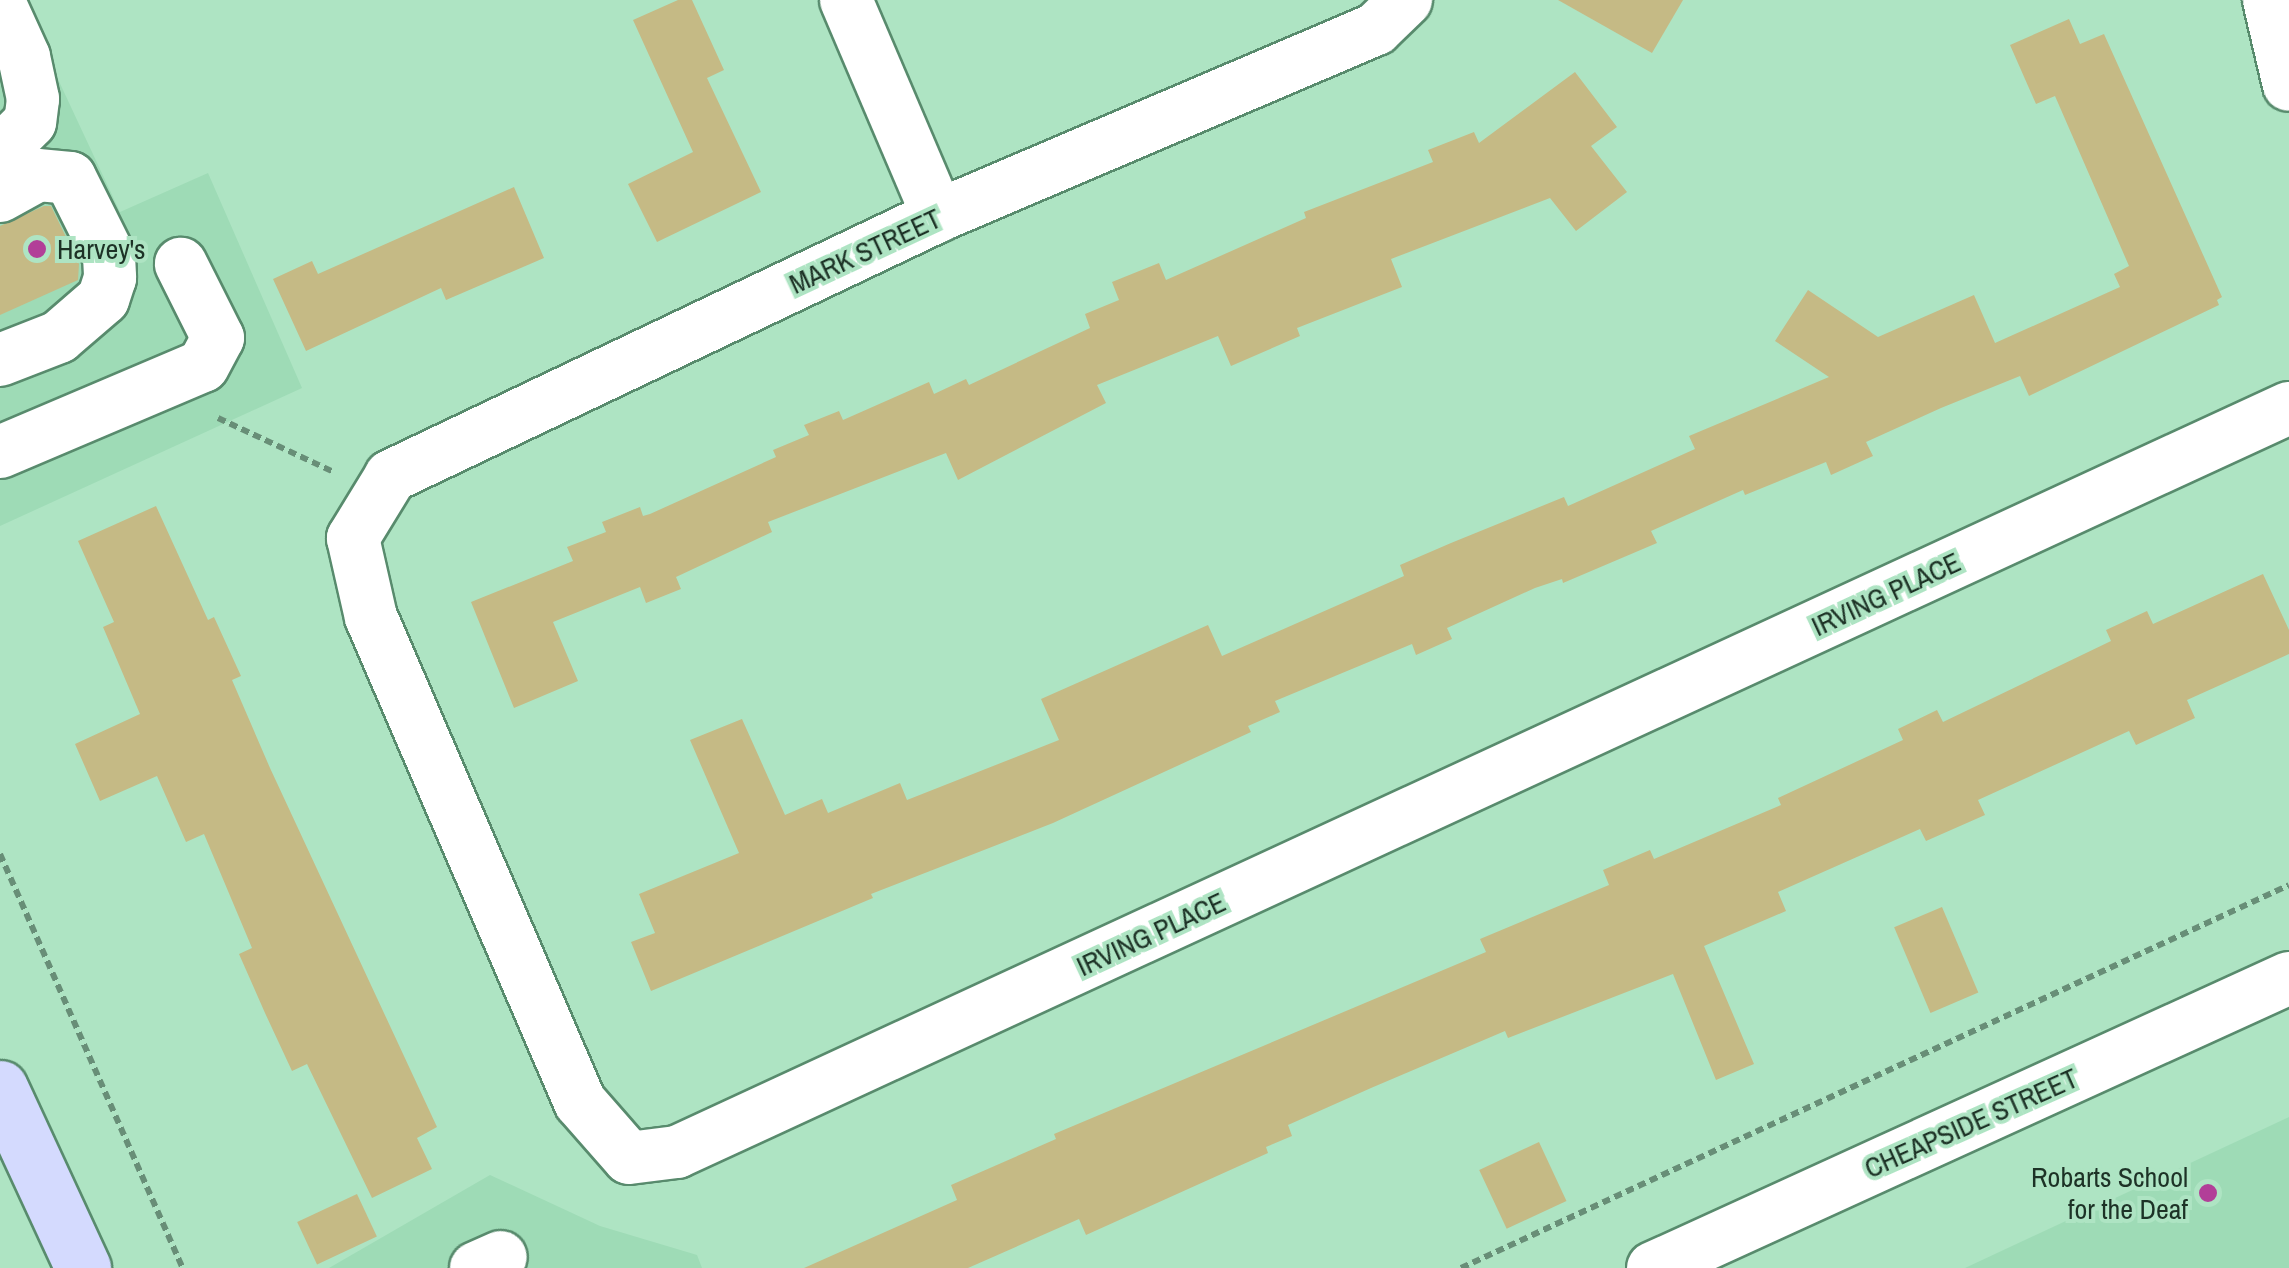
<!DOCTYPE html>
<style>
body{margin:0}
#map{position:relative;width:2289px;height:1268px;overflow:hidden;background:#aee4c3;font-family:"Archivo Narrow",sans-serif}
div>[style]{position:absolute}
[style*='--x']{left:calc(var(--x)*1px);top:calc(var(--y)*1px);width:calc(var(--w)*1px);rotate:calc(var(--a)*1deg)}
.built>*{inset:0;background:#9edbb6}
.building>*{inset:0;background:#c5ba85;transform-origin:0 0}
.path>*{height:6px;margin-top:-3px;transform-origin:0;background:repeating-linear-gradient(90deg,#688e77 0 8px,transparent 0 13px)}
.roads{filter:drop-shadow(2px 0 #588b6d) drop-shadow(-2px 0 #588b6d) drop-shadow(0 2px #588b6d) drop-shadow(0 -2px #588b6d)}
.minor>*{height:52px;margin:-26px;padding:0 26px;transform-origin:26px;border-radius:26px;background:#fff}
.major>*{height:55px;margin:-27.5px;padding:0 27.5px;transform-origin:27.5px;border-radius:27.5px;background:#d4dafe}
.dots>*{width:28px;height:28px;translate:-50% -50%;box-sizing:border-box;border:5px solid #aee4c3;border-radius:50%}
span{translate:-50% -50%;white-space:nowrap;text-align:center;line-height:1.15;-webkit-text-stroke:8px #aee4c3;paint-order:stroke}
.poi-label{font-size:28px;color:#1d3226}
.left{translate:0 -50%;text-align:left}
.right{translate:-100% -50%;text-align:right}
.street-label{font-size:28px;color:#1d3226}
</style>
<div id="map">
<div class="built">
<i style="clip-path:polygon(0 0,21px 0,120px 212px,208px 173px,302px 388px,0 526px)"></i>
<i style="clip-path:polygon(2289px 1117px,2289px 1268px,1965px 1268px)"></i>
<i style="clip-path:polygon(490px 1175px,600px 1226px,697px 1255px,702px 1268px,329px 1268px)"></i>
</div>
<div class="building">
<i style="clip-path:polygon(678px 0,692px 0,724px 70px,707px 78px,761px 192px,657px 242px,628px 184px,693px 152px,633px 20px)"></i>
<i style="clip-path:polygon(1558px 0,1683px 0,1652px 53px)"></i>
<i style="clip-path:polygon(2069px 19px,2080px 44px,2104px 34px,2222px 297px,2217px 300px,2219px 305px,2029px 396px,2020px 376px,1941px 408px,1866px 442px,1873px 456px,1831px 475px,1826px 462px,1745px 495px,1743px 490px,1651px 531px,1657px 543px,1563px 583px,1562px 579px,1535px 588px,1447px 628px,1452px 639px,1416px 655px,1412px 644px,1275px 701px,1280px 712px,1248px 726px,1251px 732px,1053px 823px,871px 894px,873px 898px,651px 991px,631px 942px,655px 933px,639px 894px,739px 853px,690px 740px,742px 719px,785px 815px,822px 799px,828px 813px,900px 783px,907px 800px,1059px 740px,1041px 699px,1208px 625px,1222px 656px,1404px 576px,1400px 565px,1451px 543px,1564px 497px,1568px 506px,1695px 449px,1689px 436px,1829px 377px,1775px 341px,1808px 290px,1878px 337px,1974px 295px,1995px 343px,2120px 287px,2114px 274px,2129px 266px,2055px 96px,2036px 104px,2010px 45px)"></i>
<i style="clip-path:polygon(1575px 72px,1617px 127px,1591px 146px,1627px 192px,1576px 231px,1550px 198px,1391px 259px,1402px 287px,1297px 328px,1300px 336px,1231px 366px,1218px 336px,1097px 385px,1106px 403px,958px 480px,946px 453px,768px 522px,772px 532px,676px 577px,681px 589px,646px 603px,640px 587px,553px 622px,578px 681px,514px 708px,471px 602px,573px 561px,567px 547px,606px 532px,602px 522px,640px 507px,643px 516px,650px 514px,776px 457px,773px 450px,809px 435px,804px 425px,839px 411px,843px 420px,929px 382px,934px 394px,966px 379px,969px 385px,1090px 328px,1085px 314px,1119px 300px,1112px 282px,1159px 263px,1166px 280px,1306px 218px,1304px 212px,1433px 162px,1428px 150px,1474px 132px,1479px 143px)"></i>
<i style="clip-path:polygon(514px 187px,544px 258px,446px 300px,441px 288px,306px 351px,273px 279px,312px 261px,318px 274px)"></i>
<i style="clip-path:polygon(44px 206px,51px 206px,79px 264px,78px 280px,0 315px,0 226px)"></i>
<i style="clip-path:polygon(156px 506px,208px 620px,214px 617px,241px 676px,232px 680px,270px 768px,437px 1127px,417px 1138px,432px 1169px,372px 1198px,307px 1064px,292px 1071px,265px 1013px,239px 954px,252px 948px,204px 834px,186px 842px,157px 776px,100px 801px,75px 744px,140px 714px,103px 627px,114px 622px,78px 541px)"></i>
<i style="clip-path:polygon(2263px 574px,2289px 630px,2289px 654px,2187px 700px,2195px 718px,2136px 745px,2129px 731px,1978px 800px,1985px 815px,1926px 841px,1920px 829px,1778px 892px,1786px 911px,1704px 946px,1754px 1064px,1716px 1080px,1673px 974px,1508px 1038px,1505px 1031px,1371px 1088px,1288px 1125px,1292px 1136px,1266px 1147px,1268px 1153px,1086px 1235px,1079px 1219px,968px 1268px,804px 1268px,957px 1200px,951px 1185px,1056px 1139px,1054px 1134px,1486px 952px,1480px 939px,1609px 885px,1603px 870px,1650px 850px,1654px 859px,1781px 805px,1778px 798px,1903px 740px,1898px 729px,1937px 710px,1943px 722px,2111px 641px,2106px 630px,2147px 611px,2153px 624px)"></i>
<i style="left:1942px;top:907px;width:93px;height:52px;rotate:67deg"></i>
<i style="left:1539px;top:1142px;width:65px;height:66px;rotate:65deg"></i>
<i style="left:357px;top:1194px;width:47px;height:66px;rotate:65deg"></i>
</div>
<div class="path">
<i style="--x:218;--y:418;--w:128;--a:25"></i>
<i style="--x:0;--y:854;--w:453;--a:66.2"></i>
<i style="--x:1461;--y:1268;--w:912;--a:-24.82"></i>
</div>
<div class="roads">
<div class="minor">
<i style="--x:846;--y:0;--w:235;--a:66.9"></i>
<i style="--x:1406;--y:0;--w:42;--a:136"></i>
<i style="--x:1376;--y:29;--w:476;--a:156.9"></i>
<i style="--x:938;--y:216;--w:606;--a:154.58"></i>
<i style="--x:391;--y:476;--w:73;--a:121.5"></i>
<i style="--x:353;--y:538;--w:81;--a:77.2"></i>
<i style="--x:371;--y:617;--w:528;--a:66.69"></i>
<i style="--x:580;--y:1102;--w:74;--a:48.8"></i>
<i style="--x:629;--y:1158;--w:48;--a:-7.1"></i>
<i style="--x:677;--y:1152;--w:1775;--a:-24.78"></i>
<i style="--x:2269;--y:0;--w:87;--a:76.8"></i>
<i style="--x:0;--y:4;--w:58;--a:65.6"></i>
<i style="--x:24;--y:57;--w:43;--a:77.9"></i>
<i style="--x:33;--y:99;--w:23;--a:97"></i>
<i style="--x:30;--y:122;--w:42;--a:135"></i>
<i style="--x:0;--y:196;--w:43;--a:-28.9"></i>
<i style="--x:38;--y:175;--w:32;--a:5"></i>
<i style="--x:70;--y:178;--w:87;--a:63.4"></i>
<i style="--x:109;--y:256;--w:22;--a:87"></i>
<i style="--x:110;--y:278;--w:22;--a:108"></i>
<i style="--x:103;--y:299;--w:58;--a:139.2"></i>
<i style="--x:59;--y:337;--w:63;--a:158.7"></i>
<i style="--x:0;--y:452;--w:220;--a:-23"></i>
<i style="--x:203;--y:366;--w:32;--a:-62"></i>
<i style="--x:218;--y:338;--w:83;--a:-116.6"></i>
<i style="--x:476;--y:1268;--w:27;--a:-24"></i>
<i style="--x:1653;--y:1268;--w:699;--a:-24.51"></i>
</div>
<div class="major">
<i style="--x:0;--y:1088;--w:198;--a:65.2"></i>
</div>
</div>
<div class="dots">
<i style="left:37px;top:249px;background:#b23f98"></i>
<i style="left:2208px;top:1193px;background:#b23f98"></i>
</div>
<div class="poi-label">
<span class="left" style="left:57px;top:249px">Harvey's</span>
<span class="right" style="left:2188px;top:1193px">Robarts School<br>for the Deaf</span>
</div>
<div class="street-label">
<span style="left:865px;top:251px;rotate:-25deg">MARK STREET</span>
<span style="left:1886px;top:594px;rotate:-25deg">IRVING PLACE</span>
<span style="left:1151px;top:934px;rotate:-25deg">IRVING PLACE</span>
<span style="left:1971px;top:1123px;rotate:-24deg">CHEAPSIDE STREET</span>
</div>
</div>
